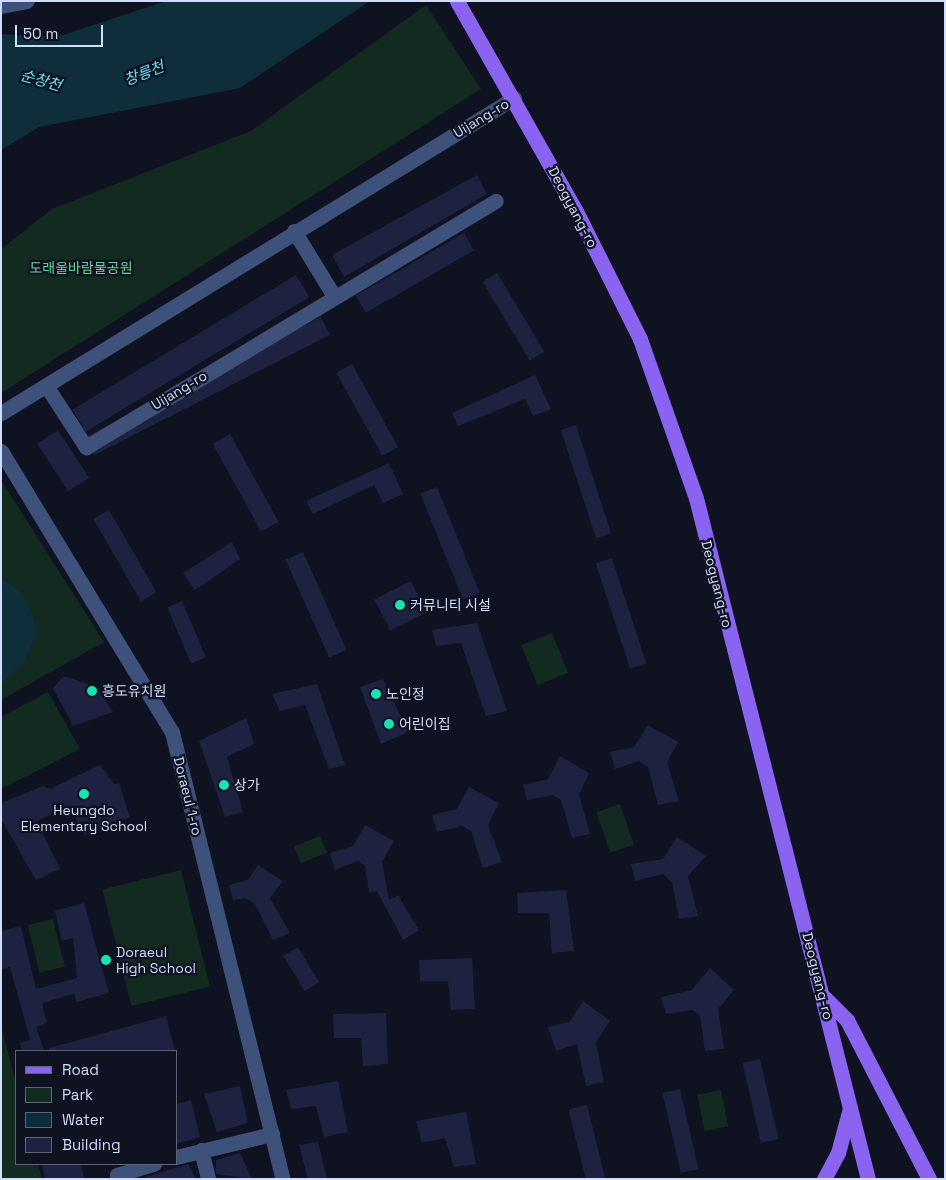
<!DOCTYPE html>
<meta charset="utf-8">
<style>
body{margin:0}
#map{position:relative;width:946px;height:1180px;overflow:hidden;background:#0f1220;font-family:"Space Grotesk","Noto Sans KR",sans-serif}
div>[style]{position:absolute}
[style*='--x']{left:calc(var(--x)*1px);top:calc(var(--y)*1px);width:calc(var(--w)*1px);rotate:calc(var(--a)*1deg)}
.green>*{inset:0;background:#132a21;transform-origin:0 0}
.water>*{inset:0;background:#0e2e3b}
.building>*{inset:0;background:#1d2240;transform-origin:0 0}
.minor>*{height:15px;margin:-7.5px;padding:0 7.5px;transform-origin:7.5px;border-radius:7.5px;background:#3e517b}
.major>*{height:15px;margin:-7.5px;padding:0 7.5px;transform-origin:7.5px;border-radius:7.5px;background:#8b63f1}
.dots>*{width:14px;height:14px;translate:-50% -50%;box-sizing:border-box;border:2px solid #0f1220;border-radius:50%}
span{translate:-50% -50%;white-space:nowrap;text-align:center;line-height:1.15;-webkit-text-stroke:4.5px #0f1220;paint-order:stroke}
.street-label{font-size:14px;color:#d2dcfb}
.park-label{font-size:14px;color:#65d492}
.poi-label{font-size:14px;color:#d2dcfb}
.left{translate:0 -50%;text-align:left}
.water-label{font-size:15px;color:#69e2f2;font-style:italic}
.frame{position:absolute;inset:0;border:2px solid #d2dcfb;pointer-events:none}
.legend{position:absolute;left:15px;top:1050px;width:162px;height:115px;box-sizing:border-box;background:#0f1220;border:1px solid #5d6378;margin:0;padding:6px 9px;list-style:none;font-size:15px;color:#d2dcfb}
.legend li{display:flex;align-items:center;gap:10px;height:25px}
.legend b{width:25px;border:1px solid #5d6378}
.scale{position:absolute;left:15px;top:25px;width:88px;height:22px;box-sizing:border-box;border:2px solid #d2dcfb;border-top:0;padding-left:6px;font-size:15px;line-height:18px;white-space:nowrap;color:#d2dcfb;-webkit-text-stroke:4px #0f1220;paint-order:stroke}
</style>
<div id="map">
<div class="green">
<i style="clip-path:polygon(426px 5px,481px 89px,1px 393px,1px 249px,52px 209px,251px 131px)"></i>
<i style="clip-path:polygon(1px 480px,104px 642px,1px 700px)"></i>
<i style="left:552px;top:633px;width:43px;height:33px;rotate:68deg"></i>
<i style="clip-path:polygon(48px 692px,80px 749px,1px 789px,1px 717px)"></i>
<i style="left:620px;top:804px;width:43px;height:25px;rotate:71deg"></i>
<i style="left:320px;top:836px;width:18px;height:28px;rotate:68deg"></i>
<i style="left:181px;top:870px;width:120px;height:81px;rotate:76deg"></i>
<i style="left:53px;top:919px;width:49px;height:26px;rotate:76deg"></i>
<i style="clip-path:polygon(1px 1026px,16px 1082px,16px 1164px,38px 1164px,42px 1179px,1px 1179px)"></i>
<i style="left:721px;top:1090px;width:37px;height:24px;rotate:79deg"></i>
</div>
<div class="water">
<i style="clip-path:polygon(166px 1px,370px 1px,240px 88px,39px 127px,1px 150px,1px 34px,57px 37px)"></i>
<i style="clip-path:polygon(1px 578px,20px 592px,30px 608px,37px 632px,25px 661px,1px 684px)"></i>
</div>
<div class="building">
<i style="clip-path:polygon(477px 175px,487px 194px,344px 277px,332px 255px)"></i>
<i style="left:464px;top:233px;width:20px;height:125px;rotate:60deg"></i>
<i style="left:497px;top:273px;width:92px;height:17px;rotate:59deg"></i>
<i style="left:296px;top:275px;width:26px;height:261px;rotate:59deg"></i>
<i style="left:321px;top:317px;width:20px;height:265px;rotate:63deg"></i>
<i style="left:352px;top:364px;width:95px;height:18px;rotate:61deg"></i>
<i style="clip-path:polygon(535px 375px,551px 409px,533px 416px,525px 399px,458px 426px,452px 413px)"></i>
<i style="left:576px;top:425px;width:114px;height:16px;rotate:72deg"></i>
<i style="left:58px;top:430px;width:57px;height:25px;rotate:57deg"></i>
<i style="left:230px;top:434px;width:100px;height:20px;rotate:61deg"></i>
<i style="clip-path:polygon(389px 463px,403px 494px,383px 503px,374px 485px,313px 514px,306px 501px)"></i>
<i style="left:437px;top:487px;width:114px;height:18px;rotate:68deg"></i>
<i style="left:109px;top:510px;width:95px;height:18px;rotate:60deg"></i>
<i style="clip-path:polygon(232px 542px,240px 559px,195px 590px,183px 573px)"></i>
<i style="left:303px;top:552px;width:107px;height:19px;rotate:66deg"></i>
<i style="left:612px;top:558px;width:111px;height:17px;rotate:72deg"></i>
<i style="left:411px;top:581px;width:35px;height:41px;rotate:63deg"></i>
<i style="left:182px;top:601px;width:61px;height:16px;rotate:67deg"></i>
<i style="clip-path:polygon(477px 623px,507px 711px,486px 716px,461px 643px,436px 646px,432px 630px)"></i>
<i style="clip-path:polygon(64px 676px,97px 687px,113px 712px,73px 726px,53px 688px)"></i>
<i style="clip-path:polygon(383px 679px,408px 732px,381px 744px,360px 687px)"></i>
<i style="clip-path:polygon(317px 684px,345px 765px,329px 769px,305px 705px,280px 711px,272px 694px)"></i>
<i style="clip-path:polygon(246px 718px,254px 744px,227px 757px,243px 812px,225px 817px,199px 741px)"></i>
<i style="clip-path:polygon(648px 725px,678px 742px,667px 762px,679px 801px,658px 805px,648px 767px,639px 761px,615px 769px,610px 752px,634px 747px)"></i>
<i style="clip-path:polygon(560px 756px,589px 773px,579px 795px,590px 834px,572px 838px,561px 800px,553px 795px,527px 800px,523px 785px,548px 779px)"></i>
<i style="clip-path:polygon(100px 765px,114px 784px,119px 783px,130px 817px,84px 835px,70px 806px,37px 821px,60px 869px,36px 880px,1px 819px,1px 803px,43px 786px,50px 789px)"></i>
<i style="clip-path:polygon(469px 787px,499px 803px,488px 825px,502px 862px,483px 868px,471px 831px,462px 826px,437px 832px,432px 815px,457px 809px)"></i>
<i style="clip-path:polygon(365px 825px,394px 841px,382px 862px,389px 900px,398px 895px,419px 930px,403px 940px,377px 891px,369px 892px,365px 866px,358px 861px,335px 870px,330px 853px,353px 846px)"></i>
<i style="clip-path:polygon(677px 837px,706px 856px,688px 876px,698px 916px,679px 919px,672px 882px,663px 874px,635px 881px,631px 864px,663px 859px)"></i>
<i style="clip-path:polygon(258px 865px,283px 881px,270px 898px,290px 933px,273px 940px,255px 904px,246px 898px,233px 900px,229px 885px,248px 880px)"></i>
<i style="clip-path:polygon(566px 890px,574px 951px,552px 953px,549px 913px,518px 913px,517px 893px)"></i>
<i style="clip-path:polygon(84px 903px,109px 993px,77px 1002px,74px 994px,42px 1003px,47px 1023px,36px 1027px,44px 1051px,22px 1051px,20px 1043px,30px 1040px,10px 967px,1px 970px,1px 931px,21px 926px,36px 989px,77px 978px,73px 938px,62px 941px,55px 911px)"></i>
<i style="left:298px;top:947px;width:41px;height:17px;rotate:59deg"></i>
<i style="clip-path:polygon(472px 958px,475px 1009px,451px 1010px,448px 981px,420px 981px,419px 960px)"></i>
<i style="clip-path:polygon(710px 968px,734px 990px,718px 1009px,724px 1049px,705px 1051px,700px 1016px,692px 1010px,666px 1014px,661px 997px,692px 990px)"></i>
<i style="clip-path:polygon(583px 1001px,610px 1021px,596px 1042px,604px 1082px,586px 1086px,577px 1044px,556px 1051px,548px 1027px,569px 1022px)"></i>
<i style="clip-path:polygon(386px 1013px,388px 1064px,363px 1066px,361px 1038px,334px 1038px,333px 1014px)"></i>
<i style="clip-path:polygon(166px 1016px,175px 1051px,49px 1051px,49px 1048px)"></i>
<i style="left:760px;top:1059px;width:82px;height:18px;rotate:77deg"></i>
<i style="clip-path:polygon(338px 1081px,348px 1132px,324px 1137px,316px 1106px,291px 1109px,286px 1090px)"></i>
<i style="clip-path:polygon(240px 1086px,248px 1123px,217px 1132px,204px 1094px)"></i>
<i style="left:680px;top:1089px;width:82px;height:18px;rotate:77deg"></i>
<i style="clip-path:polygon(191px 1100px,200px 1137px,176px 1144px,176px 1104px)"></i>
<i style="left:587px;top:1105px;width:76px;height:19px;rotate:76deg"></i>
<i style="clip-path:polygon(466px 1112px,476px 1164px,454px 1167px,445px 1138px,422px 1143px,416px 1121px)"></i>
<i style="clip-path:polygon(318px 1142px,327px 1179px,308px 1179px,299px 1145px)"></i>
<i style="clip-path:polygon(240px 1153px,252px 1179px,216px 1174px,216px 1160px)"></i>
<i style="clip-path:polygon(42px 1164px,81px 1164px,84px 1179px,45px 1179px)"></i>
<i style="clip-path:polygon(188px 1164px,196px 1179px,147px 1179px,146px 1177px)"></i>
</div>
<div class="minor">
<i style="--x:1;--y:6;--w:26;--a:-11"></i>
<i style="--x:294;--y:231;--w:76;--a:58.4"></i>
<i style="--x:47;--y:387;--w:72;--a:57"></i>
<i style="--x:86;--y:447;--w:478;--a:-31"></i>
<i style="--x:1;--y:413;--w:602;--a:-31.55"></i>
<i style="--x:1;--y:451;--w:329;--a:58.7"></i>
<i style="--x:172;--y:732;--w:461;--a:76.1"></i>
<i style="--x:201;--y:1150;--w:30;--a:76"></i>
<i style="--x:176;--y:1157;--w:99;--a:-13.5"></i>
<i style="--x:118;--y:1179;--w:4;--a:-104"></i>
<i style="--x:117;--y:1175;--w:39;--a:-17"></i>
</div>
<div class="major">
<i style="--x:457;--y:1;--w:241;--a:60.5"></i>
<i style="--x:576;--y:211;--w:143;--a:63.4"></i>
<i style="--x:640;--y:339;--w:169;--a:70.6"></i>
<i style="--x:696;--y:498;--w:702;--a:75.83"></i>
<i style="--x:824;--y:997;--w:33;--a:45"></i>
<i style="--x:847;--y:1020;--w:179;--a:62.7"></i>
<i style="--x:824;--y:1179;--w:30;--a:-62"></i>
<i style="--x:838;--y:1153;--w:47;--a:-75.1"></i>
</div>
<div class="dots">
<i style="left:400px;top:605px;background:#14e5b2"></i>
<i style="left:92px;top:691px;background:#14e5b2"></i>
<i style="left:376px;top:694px;background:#14e5b2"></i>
<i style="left:389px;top:724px;background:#14e5b2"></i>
<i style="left:224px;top:785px;background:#14e5b2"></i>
<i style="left:84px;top:794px;background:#14e5b2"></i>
<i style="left:106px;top:960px;background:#14e5b2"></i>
</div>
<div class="street-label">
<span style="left:481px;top:118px;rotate:-31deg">Uijang-ro</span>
<span style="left:573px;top:207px;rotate:62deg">Deogyang-ro</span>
<span style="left:179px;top:390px;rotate:-31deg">Uijang-ro</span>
<span style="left:717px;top:584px;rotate:76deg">Deogyang-ro</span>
<span style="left:188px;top:796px;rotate:76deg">Doraeul 1-ro</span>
<span style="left:818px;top:976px;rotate:76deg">Deogyang-ro</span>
</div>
<div class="park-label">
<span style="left:81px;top:268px">도래울바람물공원</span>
</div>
<div class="poi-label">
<span class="left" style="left:410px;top:605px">커뮤니티 시설</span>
<span class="left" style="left:102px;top:691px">흥도유치원</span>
<span class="left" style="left:386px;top:694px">노인정</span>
<span class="left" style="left:399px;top:724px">어린이집</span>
<span class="left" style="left:234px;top:785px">상가</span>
<span style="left:84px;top:818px">Heungdo<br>Elementary School</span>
<span class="left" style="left:116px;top:960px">Doraeul<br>High School</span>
</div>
<div class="water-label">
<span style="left:144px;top:73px;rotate:-21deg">창릉천</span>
<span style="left:41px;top:80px;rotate:16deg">순창천</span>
</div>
<div class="frame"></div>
<ul class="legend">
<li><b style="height:6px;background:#8b63f1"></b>Road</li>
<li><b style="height:14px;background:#132a21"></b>Park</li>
<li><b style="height:14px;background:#0e2e3b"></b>Water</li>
<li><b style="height:14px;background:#1d2240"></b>Building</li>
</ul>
<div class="scale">50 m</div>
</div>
